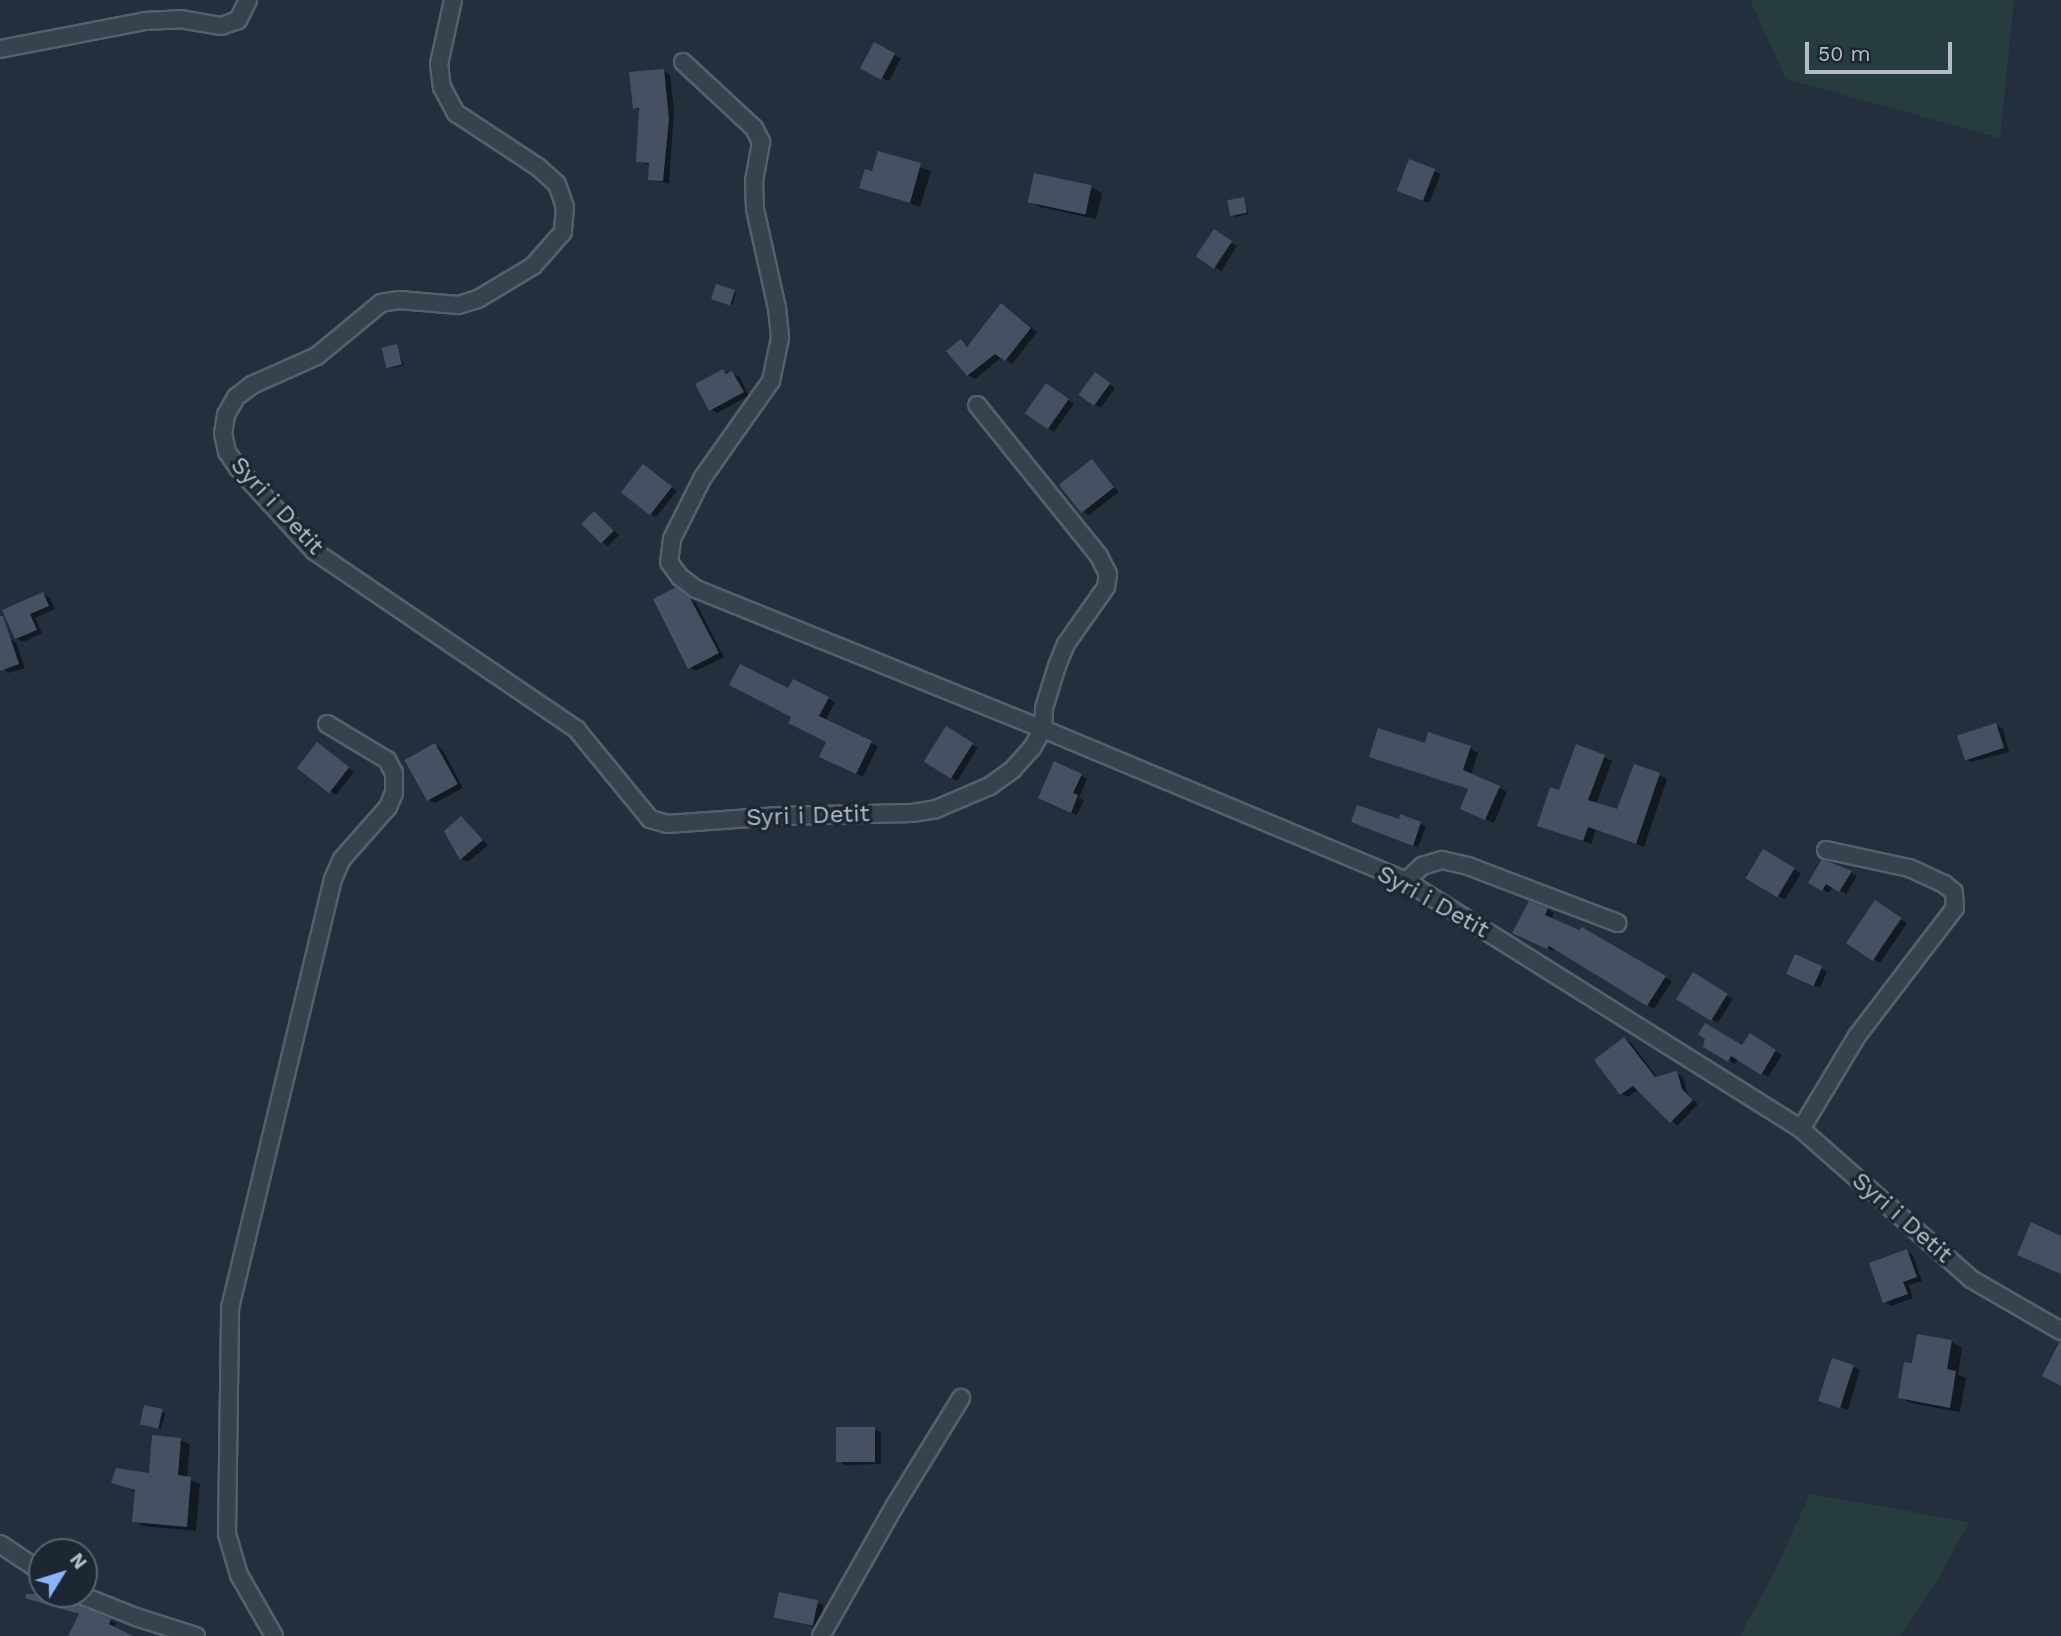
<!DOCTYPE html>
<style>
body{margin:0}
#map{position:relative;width:2061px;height:1636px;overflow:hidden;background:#242f3e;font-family:"Work Sans",sans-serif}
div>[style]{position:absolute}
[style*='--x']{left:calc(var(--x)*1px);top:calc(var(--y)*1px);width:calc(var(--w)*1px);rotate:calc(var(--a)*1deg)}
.green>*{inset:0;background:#263c3f}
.shadow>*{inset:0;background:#0007;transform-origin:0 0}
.building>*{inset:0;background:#455162;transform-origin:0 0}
.roads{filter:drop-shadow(2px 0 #565f6c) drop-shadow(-2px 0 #565f6c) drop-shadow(0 2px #565f6c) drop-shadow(0 -2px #565f6c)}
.street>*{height:16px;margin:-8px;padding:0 8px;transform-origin:8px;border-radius:8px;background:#38414e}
span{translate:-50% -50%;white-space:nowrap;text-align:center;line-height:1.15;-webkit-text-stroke:7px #1d2633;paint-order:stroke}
.street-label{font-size:24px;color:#b4bcc9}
.north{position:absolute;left:28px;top:1538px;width:70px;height:70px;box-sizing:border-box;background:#1d2633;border:2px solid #59626f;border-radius:50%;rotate:52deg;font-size:19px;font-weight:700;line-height:28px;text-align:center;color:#b4bcc9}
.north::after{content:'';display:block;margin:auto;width:24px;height:32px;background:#8ab4f8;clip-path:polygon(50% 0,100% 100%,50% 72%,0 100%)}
.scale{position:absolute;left:1805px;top:42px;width:147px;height:32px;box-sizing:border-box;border:4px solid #b4bcc9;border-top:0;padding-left:9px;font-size:21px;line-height:24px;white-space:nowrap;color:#b4bcc9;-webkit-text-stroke:5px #1d2633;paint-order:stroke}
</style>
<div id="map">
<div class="green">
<i style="clip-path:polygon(1750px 0,2014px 0,2000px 138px,1786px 79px)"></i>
<i style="clip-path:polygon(1810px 1494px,1969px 1522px,1938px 1579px,1900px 1636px,1740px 1636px,1774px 1573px)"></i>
</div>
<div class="shadow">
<i style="left:875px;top:45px;width:29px;height:26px;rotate:27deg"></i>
<i style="clip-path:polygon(664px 71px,670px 75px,674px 110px,669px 184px,649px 179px,650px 165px,638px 161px,641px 111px,635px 108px)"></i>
<i style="clip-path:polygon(880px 153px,931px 171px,920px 207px,861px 187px,874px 173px)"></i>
<i style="clip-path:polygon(1434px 171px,1441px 174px,1429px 203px,1405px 193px)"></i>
<i style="clip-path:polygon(1091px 187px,1102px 193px,1096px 219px,1040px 207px,1030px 201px)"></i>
<i style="clip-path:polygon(1243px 199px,1249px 214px,1235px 217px,1233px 215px)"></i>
<i style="left:1215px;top:232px;width:26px;height:30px;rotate:32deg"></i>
<i style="clip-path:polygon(734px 291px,736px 293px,732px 305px,716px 300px)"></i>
<i style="clip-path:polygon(1008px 309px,1037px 332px,1012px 364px,1002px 357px,975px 379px,968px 375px,961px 341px,969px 347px)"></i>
<i style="clip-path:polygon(396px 346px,404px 365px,391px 369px,389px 367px)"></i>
<i style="clip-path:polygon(723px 371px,739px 376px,749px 396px,717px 413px,711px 409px)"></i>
<i style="clip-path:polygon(1102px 378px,1115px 388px,1101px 408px,1094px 404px)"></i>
<i style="clip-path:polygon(1053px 389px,1074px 404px,1054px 432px,1026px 413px)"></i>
<i style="clip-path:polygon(1092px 461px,1119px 492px,1089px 515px,1083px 512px)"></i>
<i style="clip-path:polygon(644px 466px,677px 491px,656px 517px,650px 514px)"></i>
<i style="clip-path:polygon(594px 513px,619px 535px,608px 546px,602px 542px)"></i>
<i style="clip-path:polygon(683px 593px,696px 603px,724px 657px,696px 671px,689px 667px)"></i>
<i style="clip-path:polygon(43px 594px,50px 598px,55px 609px,35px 618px,42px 633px,23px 642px,16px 638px,4px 611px)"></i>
<i style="clip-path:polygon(10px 639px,16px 642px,25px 668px,8px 673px,0 664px,0 642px)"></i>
<i style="clip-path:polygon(793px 681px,835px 702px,825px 721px,878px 746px,863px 777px,827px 760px,828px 741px,793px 717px,789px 690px)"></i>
<i style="clip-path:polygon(1996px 725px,2003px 729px,2009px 752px,1971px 762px,1965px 758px)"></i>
<i style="left:947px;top:729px;width:36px;height:39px;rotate:32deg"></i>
<i style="clip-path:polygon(435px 745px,442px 749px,463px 788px,435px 803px,428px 799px)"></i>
<i style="clip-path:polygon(1426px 746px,1470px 748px,1478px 753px,1471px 775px,1507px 792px,1494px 823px,1470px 813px,1470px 790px,1371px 756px)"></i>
<i style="clip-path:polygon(324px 748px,354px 772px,336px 795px,300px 768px)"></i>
<i style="clip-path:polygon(1604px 757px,1612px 761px,1596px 804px,1618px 811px,1659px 775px,1667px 779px,1644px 847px,1596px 830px,1591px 844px,1539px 825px,1560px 792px)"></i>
<i style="clip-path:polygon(1081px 775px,1087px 779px,1079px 798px,1084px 800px,1077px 815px,1046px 801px)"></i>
<i style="clip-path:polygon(1401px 817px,1426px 826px,1418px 847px,1358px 824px,1400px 821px)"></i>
<i style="clip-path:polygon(462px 818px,488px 845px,468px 862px,461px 859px)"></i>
<i style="left:1764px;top:851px;width:43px;height:31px;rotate:31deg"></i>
<i style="clip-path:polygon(1851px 872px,1857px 876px,1846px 894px,1833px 886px,1829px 893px,1810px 882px)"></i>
<i style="clip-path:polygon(1881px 906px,1907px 923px,1880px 963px,1848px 942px)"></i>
<i style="clip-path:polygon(1547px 909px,1554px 913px,1551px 920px,1580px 933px,1582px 929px,1672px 981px,1654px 1009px,1555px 948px,1554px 951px,1520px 936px)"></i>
<i style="clip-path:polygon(1821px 968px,1827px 971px,1820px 988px,1795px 977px)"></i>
<i style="left:1693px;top:974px;width:47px;height:28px;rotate:32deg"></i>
<i style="clip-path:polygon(1750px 1035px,1782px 1055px,1768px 1077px,1738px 1058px,1735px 1064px,1705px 1047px,1743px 1047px)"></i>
<i style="clip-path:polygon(1625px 1039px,1631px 1043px,1658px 1078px,1677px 1073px,1683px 1077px,1688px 1095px,1698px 1104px,1677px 1126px,1639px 1089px,1628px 1097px,1622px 1094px)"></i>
<i style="clip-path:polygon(1907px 1251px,1913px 1255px,1922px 1281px,1909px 1285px,1913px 1298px,1891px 1306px,1885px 1302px)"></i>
<i style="clip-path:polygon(1952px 1342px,1962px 1348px,1958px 1374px,1966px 1378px,1960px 1412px,1910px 1403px,1900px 1397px,1913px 1365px)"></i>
<i style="clip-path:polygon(1853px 1367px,1860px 1370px,1848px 1410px,1821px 1400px)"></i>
<i style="clip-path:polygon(145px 1407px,165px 1413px,161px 1429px,144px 1425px)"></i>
<i style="clip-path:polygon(874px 1429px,881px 1432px,881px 1464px,845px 1465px,838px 1461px)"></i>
<i style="clip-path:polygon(181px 1440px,190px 1445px,187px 1478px,200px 1484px,196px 1531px,143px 1526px,134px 1521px,137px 1492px,113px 1482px,150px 1475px)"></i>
<i style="clip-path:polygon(48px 1594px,67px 1597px,79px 1608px,116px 1623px,114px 1628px,129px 1636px,79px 1636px,80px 1615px,46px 1603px)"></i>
<i style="left:781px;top:1594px;width:44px;height:24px;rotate:14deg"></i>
</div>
<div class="building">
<i style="left:874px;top:42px;width:24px;height:30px;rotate:28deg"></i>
<i style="clip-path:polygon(664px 69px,669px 119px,663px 181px,648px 180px,649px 163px,636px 162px,639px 108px,633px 109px,629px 72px)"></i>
<i style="clip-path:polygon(878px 151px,921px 163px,910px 203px,859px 188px,865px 169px,872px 171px)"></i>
<i style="left:1409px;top:159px;width:28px;height:34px;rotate:21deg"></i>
<i style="left:1034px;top:173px;width:59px;height:30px;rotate:12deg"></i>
<i style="left:1244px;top:197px;width:16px;height:17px;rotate:79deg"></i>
<i style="left:1214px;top:229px;width:22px;height:33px;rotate:34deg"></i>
<i style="left:716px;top:284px;width:20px;height:16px;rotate:18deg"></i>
<i style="clip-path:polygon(1001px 303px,1031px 328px,1005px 361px,995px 354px,967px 376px,946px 351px,961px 339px,967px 347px)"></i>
<i style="left:397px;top:344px;width:21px;height:16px;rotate:76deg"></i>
<i style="clip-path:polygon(723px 369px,726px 374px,732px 371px,744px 392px,709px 411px,695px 384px)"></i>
<i style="left:1095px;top:372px;width:19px;height:28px;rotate:36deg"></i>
<i style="left:1046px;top:383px;width:28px;height:37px;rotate:35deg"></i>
<i style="left:1092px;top:459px;width:36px;height:42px;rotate:52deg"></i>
<i style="left:643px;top:464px;width:37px;height:36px;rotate:38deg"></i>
<i style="left:594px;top:511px;width:28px;height:18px;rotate:45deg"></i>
<i style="clip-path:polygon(676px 587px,690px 598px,719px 653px,688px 669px,653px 599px)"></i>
<i style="clip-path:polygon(43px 592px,49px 606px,30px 614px,37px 630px,15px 639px,2px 610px)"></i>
<i style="clip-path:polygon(0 616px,3px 616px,19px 664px,0 671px)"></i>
<i style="clip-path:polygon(740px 664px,788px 688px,793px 679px,829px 697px,819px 716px,872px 741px,856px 774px,819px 757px,826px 742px,788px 723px,791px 717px,729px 685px)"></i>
<i style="left:1996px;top:723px;width:26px;height:41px;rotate:72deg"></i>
<i style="left:946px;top:726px;width:32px;height:42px;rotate:32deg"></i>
<i style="clip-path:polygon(1378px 728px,1425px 743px,1428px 732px,1471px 746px,1463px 770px,1500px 786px,1485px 820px,1460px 809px,1468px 789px,1369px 757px)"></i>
<i style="left:317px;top:742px;width:41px;height:33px;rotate:38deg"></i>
<i style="left:435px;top:743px;width:47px;height:35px;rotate:61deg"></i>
<i style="clip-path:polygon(1576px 744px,1605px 755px,1588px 800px,1617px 809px,1634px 764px,1660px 773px,1636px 844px,1588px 827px,1583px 841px,1537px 826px,1550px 787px,1559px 790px)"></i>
<i style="clip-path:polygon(1054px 761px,1082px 774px,1073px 793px,1078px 795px,1071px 813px,1038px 798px)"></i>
<i style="clip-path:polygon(1357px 805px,1399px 819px,1400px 814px,1421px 822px,1413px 846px,1351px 822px)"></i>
<i style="clip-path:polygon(461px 816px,483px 840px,460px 860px,444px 831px)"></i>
<i style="left:1763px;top:849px;width:37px;height:34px;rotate:31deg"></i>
<i style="clip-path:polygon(1822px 859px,1852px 871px,1839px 892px,1826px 884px,1822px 891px,1808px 883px)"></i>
<i style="left:1875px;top:900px;width:32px;height:52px;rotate:34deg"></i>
<i style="clip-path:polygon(1529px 901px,1548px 908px,1545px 915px,1579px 930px,1582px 927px,1666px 976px,1647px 1006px,1549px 946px,1547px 949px,1512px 933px)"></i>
<i style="left:1795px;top:954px;width:30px;height:22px;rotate:24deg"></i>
<i style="left:1693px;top:972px;width:41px;height:32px;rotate:32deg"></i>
<i style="clip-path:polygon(1705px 1023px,1742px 1045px,1750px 1033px,1776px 1050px,1761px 1075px,1731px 1056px,1728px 1062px,1703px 1047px,1705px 1039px,1698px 1034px)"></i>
<i style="clip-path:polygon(1624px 1037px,1655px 1077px,1677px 1071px,1682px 1089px,1693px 1100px,1670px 1123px,1633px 1086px,1620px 1095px,1594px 1060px)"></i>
<i style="clip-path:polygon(2031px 1222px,2061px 1236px,2061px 1274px,2017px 1255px)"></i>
<i style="clip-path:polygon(1907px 1249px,1917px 1277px,1903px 1282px,1908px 1294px,1883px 1303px,1869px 1263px)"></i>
<i style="clip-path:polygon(1917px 1334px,1952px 1340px,1947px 1369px,1956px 1371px,1950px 1408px,1898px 1398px,1904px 1362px,1912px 1363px)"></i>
<i style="clip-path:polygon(2060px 1341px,2061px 1341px,2061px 1386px,2042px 1376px)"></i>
<i style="left:1832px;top:1358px;width:23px;height:45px;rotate:18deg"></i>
<i style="left:144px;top:1405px;width:19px;height:20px;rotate:12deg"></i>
<i style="left:836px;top:1427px;width:39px;height:35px"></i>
<i style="clip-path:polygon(152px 1435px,181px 1438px,178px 1475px,191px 1477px,187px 1527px,132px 1522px,135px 1490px,111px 1483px,116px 1468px,149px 1473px)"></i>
<i style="left:779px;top:1592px;width:40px;height:26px;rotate:12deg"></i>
<i style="clip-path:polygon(26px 1594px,65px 1594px,74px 1603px,111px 1619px,109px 1624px,133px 1636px,68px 1636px,79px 1614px,25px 1598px)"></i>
</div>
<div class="roads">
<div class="street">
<i style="--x:453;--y:0;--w:66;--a:102.3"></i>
<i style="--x:439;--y:64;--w:23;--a:83"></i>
<i style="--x:442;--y:87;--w:30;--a:62"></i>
<i style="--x:456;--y:113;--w:98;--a:33.4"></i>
<i style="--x:538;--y:167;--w:25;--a:42"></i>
<i style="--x:557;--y:184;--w:24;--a:71"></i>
<i style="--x:565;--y:207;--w:25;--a:95"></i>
<i style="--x:563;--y:232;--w:45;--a:131.4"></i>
<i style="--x:533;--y:266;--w:64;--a:149"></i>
<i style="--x:478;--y:299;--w:21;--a:163"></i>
<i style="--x:458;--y:305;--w:59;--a:-175.2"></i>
<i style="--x:399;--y:300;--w:18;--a:171"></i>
<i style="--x:381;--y:303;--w:83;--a:140.4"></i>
<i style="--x:317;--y:356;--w:71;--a:156"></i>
<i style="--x:252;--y:385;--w:20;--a:143"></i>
<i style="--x:236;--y:397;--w:21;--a:119"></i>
<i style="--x:226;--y:415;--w:18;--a:99"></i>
<i style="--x:223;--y:433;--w:19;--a:78"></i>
<i style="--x:227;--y:452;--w:19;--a:55"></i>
<i style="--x:238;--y:468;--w:113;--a:47.5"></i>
<i style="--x:314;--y:551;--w:318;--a:34.2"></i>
<i style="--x:577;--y:730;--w:115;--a:50.6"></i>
<i style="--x:650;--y:819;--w:18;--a:16"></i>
<i style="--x:667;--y:824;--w:112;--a:-4.1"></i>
<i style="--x:779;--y:816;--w:133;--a:-1.3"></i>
<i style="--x:912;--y:813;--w:24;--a:-9"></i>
<i style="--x:936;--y:809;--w:59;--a:-23.1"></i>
<i style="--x:990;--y:786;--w:29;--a:-36"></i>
<i style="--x:1013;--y:769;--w:28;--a:-48"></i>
<i style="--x:1032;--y:748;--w:22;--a:-60"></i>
<i style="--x:1043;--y:729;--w:21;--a:-87"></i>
<i style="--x:1044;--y:708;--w:44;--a:-72.8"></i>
<i style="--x:1057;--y:666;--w:24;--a:-68"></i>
<i style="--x:1066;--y:644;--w:70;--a:-54.9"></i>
<i style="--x:1106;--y:587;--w:13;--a:-81"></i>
<i style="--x:1108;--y:574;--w:20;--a:-117"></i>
<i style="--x:1099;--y:556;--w:194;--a:-128.9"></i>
<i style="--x:0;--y:49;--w:148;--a:-10.9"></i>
<i style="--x:145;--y:21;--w:35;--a:-3"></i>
<i style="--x:180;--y:19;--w:42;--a:9.7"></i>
<i style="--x:221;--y:26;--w:18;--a:-19"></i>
<i style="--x:238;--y:20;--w:22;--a:-63"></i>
<i style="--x:683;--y:62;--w:97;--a:42.9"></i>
<i style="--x:754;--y:128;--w:16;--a:63"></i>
<i style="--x:761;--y:142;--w:39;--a:100"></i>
<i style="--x:754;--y:180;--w:29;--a:88"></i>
<i style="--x:755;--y:209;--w:101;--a:77.5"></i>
<i style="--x:777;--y:308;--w:30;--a:84"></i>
<i style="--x:780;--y:338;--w:44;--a:101.8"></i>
<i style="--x:771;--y:381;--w:118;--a:125.3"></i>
<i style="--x:703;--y:477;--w:69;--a:116.6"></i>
<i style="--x:672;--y:539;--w:23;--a:97"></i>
<i style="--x:669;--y:562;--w:19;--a:54"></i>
<i style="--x:680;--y:577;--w:20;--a:37"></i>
<i style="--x:696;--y:589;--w:374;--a:22"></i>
<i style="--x:1043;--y:729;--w:394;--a:22.7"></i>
<i style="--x:1406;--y:881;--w:466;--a:32.1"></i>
<i style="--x:1801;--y:1129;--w:227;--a:41.4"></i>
<i style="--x:1971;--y:1279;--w:104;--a:30"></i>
<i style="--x:1406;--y:881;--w:22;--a:-43"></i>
<i style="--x:1422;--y:866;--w:21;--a:-17"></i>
<i style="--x:1442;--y:860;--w:27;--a:13"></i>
<i style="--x:1468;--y:866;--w:160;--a:20.9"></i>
<i style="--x:1801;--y:1129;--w:109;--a:-58.9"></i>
<i style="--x:1857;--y:1036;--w:161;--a:-52.6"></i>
<i style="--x:1955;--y:908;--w:16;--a:-94"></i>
<i style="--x:1954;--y:892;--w:13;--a:-141"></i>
<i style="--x:1944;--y:884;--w:38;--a:-155"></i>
<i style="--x:1909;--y:868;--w:85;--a:-167.8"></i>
<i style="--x:0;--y:1544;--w:50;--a:33.7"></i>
<i style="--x:78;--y:1594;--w:62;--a:21.6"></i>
<i style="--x:136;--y:1617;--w:63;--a:17.6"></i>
<i style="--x:274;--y:1636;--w:70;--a:-119.8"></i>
<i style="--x:239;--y:1575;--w:43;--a:-106.3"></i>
<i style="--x:227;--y:1534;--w:226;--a:-89.2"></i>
<i style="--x:230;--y:1308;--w:441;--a:-76.5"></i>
<i style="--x:333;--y:879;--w:22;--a:-66"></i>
<i style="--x:342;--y:859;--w:69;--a:-48.5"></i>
<i style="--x:388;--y:807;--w:15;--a:-67"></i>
<i style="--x:394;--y:793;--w:20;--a:-90"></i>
<i style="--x:394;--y:773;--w:15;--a:-118"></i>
<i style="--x:387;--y:760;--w:70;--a:-149"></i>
<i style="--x:821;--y:1636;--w:148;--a:-60.5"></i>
<i style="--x:894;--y:1507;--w:128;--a:-58.4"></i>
</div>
</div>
<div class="street-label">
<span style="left:277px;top:506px;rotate:47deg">Syri i Detit</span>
<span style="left:808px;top:816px;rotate:-2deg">Syri i Detit</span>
<span style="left:1433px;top:902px;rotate:29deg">Syri i Detit</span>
<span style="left:1902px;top:1218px;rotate:41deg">Syri i Detit</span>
</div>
<div class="north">N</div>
<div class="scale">50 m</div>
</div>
